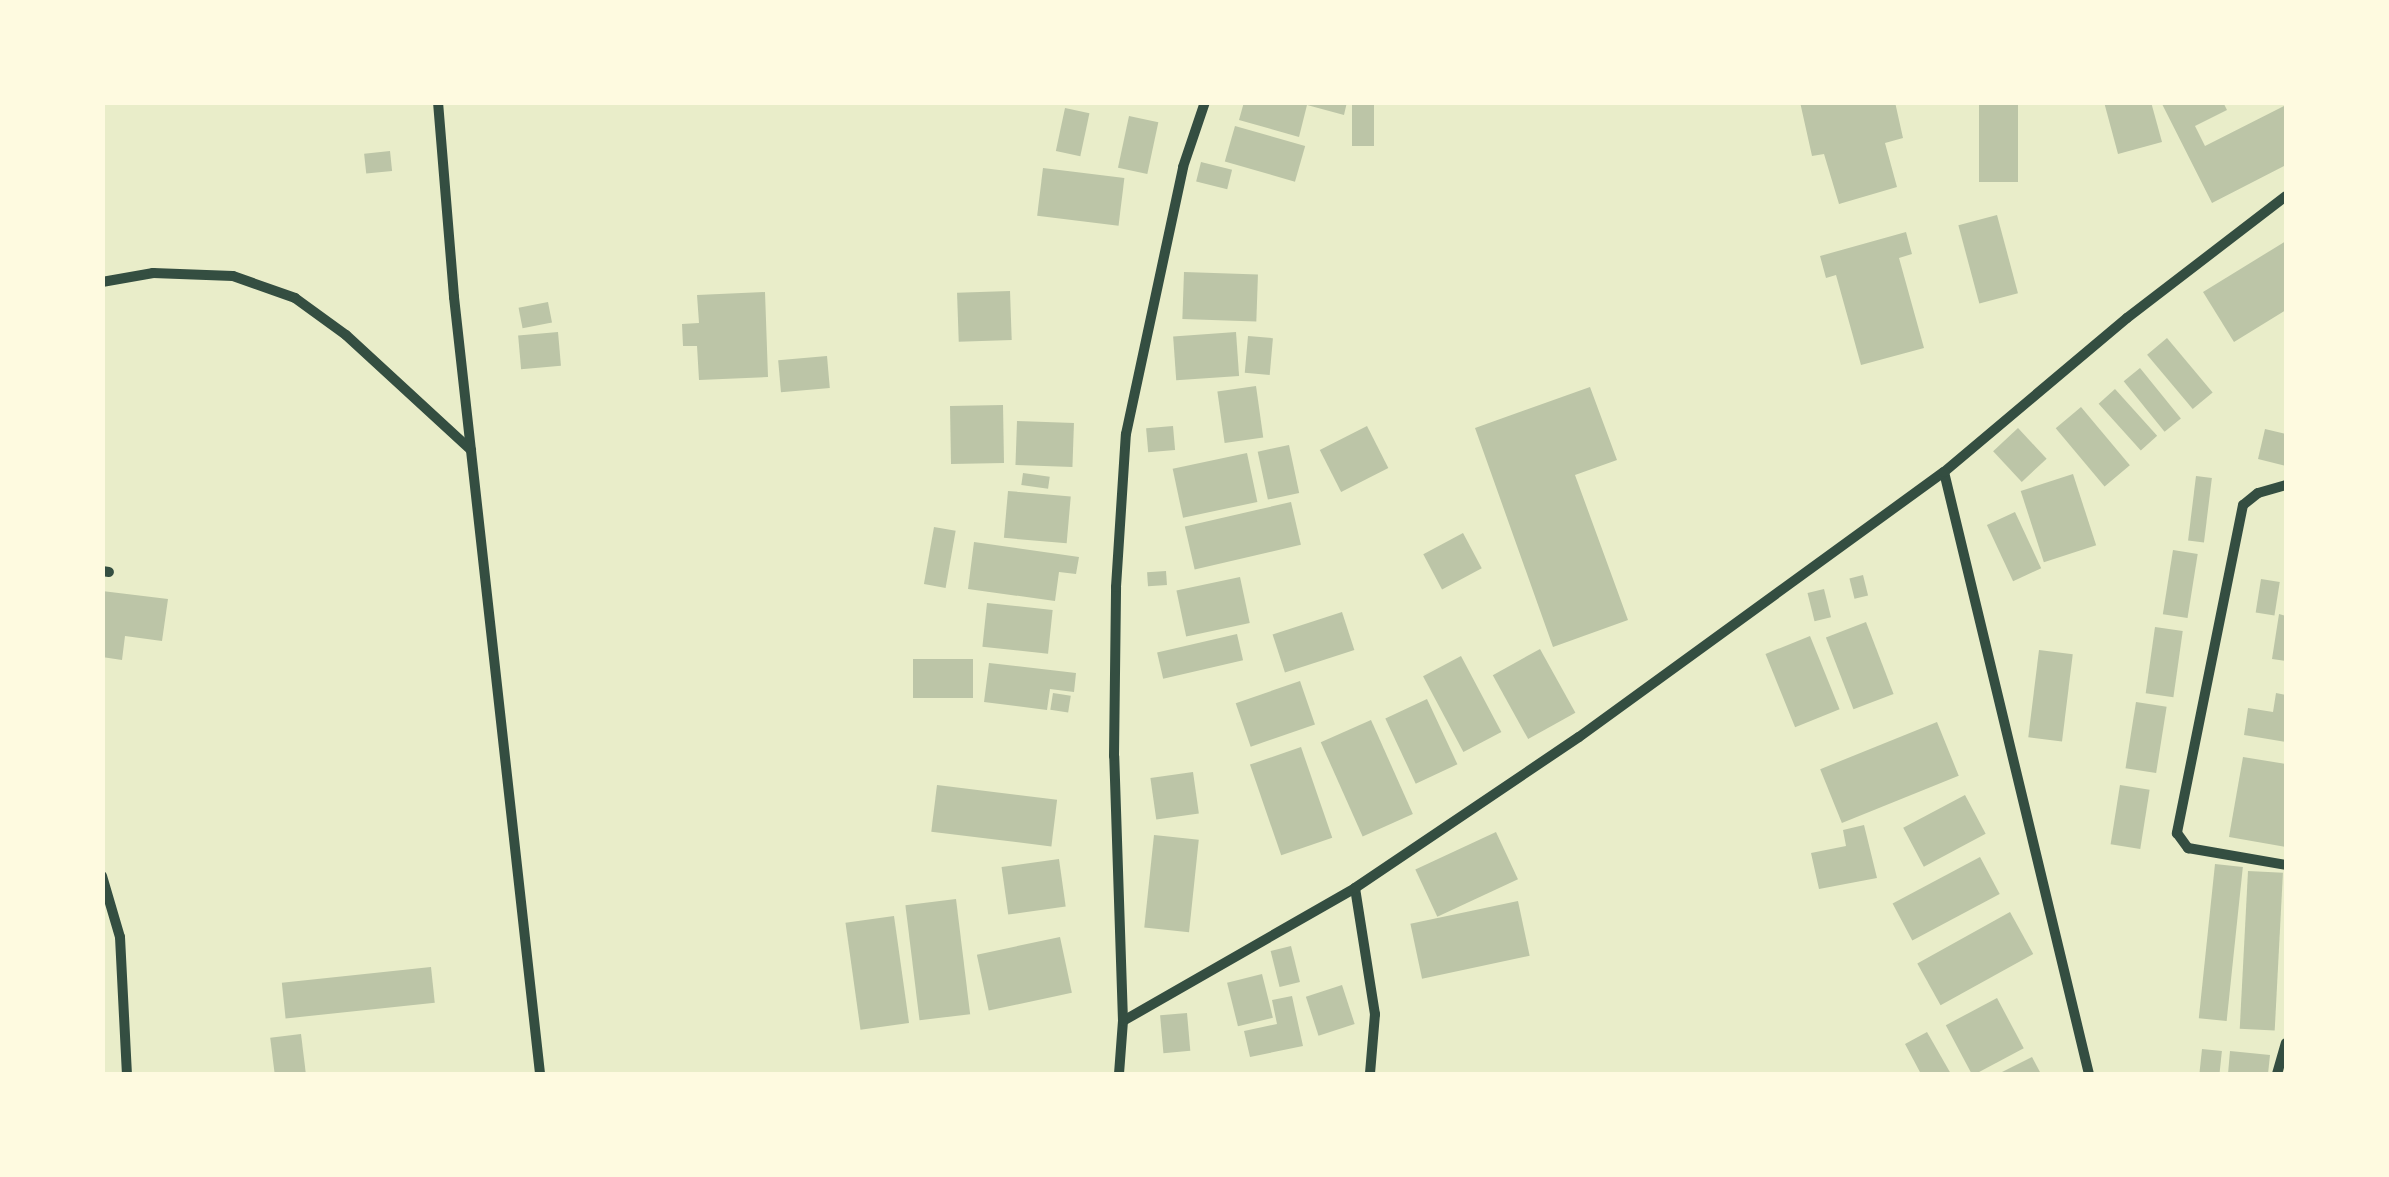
<!DOCTYPE html>
<style>
body{margin:0}
#map{position:relative;width:2389px;height:1177px;overflow:hidden;background:#e9edc9;font-family:Helvetica,sans-serif}
div>[style]{position:absolute}
[style*='--x']{left:calc(var(--x)*1px);top:calc(var(--y)*1px);width:calc(var(--w)*1px);rotate:calc(var(--a)*1deg)}
.building>*{inset:0;background:#bcc5a7;transform-origin:0 0}
.minor>*{height:10px;margin:-5px;padding:0 5px;transform-origin:5px;border-radius:5px;background:#344e41}
span{translate:-50% -50%;white-space:nowrap;text-align:center;line-height:1.15;-webkit-text-stroke:8px #fefae0;paint-order:stroke}
.frame{position:absolute;inset:0;border:105px solid #fefae0;pointer-events:none}
</style>
<div id="map">
<div class="building">
<i style="clip-path:polygon(1244px 102px,1347px 102px,1344px 115px,1307px 105px,1299px 137px,1239px 120px)"></i>
<i style="left:1352px;top:102px;width:22px;height:44px"></i>
<i style="clip-path:polygon(1800px 102px,1895px 102px,1903px 138px,1885px 143px,1897px 187px,1839px 204px,1824px 154px,1812px 156px)"></i>
<i style="left:1979px;top:102px;width:39px;height:80px"></i>
<i style="clip-path:polygon(2104px 102px,2151px 102px,2162px 142px,2118px 154px)"></i>
<i style="clip-path:polygon(2161px 102px,2223px 102px,2227px 110px,2195px 126px,2205px 146px,2286px 105px,2286px 165px,2212px 203px)"></i>
<i style="left:1065px;top:108px;width:25px;height:44px;rotate:12deg"></i>
<i style="left:1129px;top:116px;width:30px;height:53px;rotate:12deg"></i>
<i style="left:1235px;top:126px;width:73px;height:37px;rotate:16deg"></i>
<i style="left:390px;top:151px;width:20px;height:26px;rotate:84deg"></i>
<i style="left:1201px;top:162px;width:32px;height:20px;rotate:14deg"></i>
<i style="left:1043px;top:168px;width:82px;height:48px;rotate:7deg"></i>
<i style="left:1997px;top:215px;width:81px;height:40px;rotate:75deg"></i>
<i style="clip-path:polygon(1906px 232px,1912px 254px,1899px 258px,1924px 348px,1861px 365px,1836px 275px,1826px 278px,1820px 256px)"></i>
<i style="clip-path:polygon(2286px 241px,2286px 310px,2234px 342px,2203px 292px)"></i>
<i style="left:1184px;top:272px;width:74px;height:47px;rotate:2deg"></i>
<i style="left:1010px;top:291px;width:49px;height:53px;rotate:88deg"></i>
<i style="clip-path:polygon(765px 292px,768px 377px,699px 380px,697px 346px,683px 346px,682px 324px,699px 323px,697px 295px)"></i>
<i style="left:548px;top:302px;width:21px;height:30px;rotate:79deg"></i>
<i style="left:558px;top:332px;width:34px;height:40px;rotate:85deg"></i>
<i style="left:1236px;top:332px;width:44px;height:63px;rotate:86deg"></i>
<i style="left:1248px;top:336px;width:25px;height:37px;rotate:5deg"></i>
<i style="left:2167px;top:338px;width:71px;height:26px;rotate:50deg"></i>
<i style="left:827px;top:356px;width:32px;height:49px;rotate:85deg"></i>
<i style="left:2140px;top:368px;width:65px;height:21px;rotate:51deg"></i>
<i style="left:1256px;top:386px;width:52px;height:39px;rotate:82deg"></i>
<i style="clip-path:polygon(1590px 387px,1617px 460px,1575px 475px,1628px 620px,1553px 647px,1475px 428px)"></i>
<i style="left:2115px;top:389px;width:63px;height:22px;rotate:48deg"></i>
<i style="left:1003px;top:405px;width:58px;height:53px;rotate:89deg"></i>
<i style="left:2081px;top:407px;width:76px;height:33px;rotate:50deg"></i>
<i style="left:1017px;top:421px;width:57px;height:44px;rotate:2deg"></i>
<i style="left:1173px;top:426px;width:24px;height:27px;rotate:85deg"></i>
<i style="left:1367px;top:426px;width:47px;height:53px;rotate:63deg"></i>
<i style="left:2018px;top:428px;width:42px;height:34px;rotate:47deg"></i>
<i style="clip-path:polygon(2265px 429px,2286px 434px,2286px 466px,2258px 459px)"></i>
<i style="left:1289px;top:445px;width:49px;height:32px;rotate:78deg"></i>
<i style="left:1247px;top:453px;width:50px;height:76px;rotate:78deg"></i>
<i style="left:1023px;top:473px;width:27px;height:12px;rotate:8deg"></i>
<i style="left:2073px;top:474px;width:75px;height:55px;rotate:72deg"></i>
<i style="left:2196px;top:476px;width:16px;height:65px;rotate:7deg"></i>
<i style="left:1008px;top:491px;width:63px;height:47px;rotate:5deg"></i>
<i style="left:1291px;top:502px;width:44px;height:109px;rotate:77deg"></i>
<i style="left:2015px;top:512px;width:62px;height:31px;rotate:65deg"></i>
<i style="left:934px;top:527px;width:22px;height:58px;rotate:10deg"></i>
<i style="left:1463px;top:533px;width:40px;height:45px;rotate:62deg"></i>
<i style="clip-path:polygon(974px 542px,1079px 557px,1076px 574px,1059px 572px,1055px 601px,968px 589px)"></i>
<i style="left:2173px;top:550px;width:25px;height:65px;rotate:9deg"></i>
<i style="left:1166px;top:571px;width:14px;height:19px;rotate:86deg"></i>
<i style="left:1863px;top:575px;width:21px;height:14px;rotate:76deg"></i>
<i style="left:1240px;top:577px;width:47px;height:65px;rotate:78deg"></i>
<i style="left:2261px;top:579px;width:19px;height:34px;rotate:9deg"></i>
<i style="left:1824px;top:589px;width:29px;height:17px;rotate:76deg"></i>
<i style="clip-path:polygon(102px 591px,168px 599px,162px 641px,125px 636px,122px 660px,102px 657px)"></i>
<i style="left:987px;top:603px;width:66px;height:44px;rotate:6deg"></i>
<i style="left:1342px;top:612px;width:40px;height:73px;rotate:72deg"></i>
<i style="clip-path:polygon(2279px 614px,2286px 616px,2286px 661px,2272px 659px)"></i>
<i style="left:1866px;top:622px;width:77px;height:43px;rotate:69deg"></i>
<i style="left:2155px;top:627px;width:28px;height:67px;rotate:8deg"></i>
<i style="left:1237px;top:634px;width:27px;height:82px;rotate:77deg"></i>
<i style="left:1810px;top:636px;width:79px;height:48px;rotate:68deg"></i>
<i style="left:1540px;top:649px;width:73px;height:54px;rotate:61deg"></i>
<i style="left:2039px;top:650px;width:34px;height:88px;rotate:7deg"></i>
<i style="left:1461px;top:656px;width:86px;height:43px;rotate:62deg"></i>
<i style="left:913px;top:659px;width:60px;height:39px"></i>
<i style="clip-path:polygon(989px 663px,1076px 673px,1074px 692px,1050px 689px,1047px 710px,984px 702px)"></i>
<i style="left:1300px;top:681px;width:46px;height:68px;rotate:71deg"></i>
<i style="left:1053px;top:693px;width:18px;height:17px;rotate:9deg"></i>
<i style="clip-path:polygon(2276px 693px,2286px 695px,2286px 742px,2244px 735px,2248px 708px,2273px 712px)"></i>
<i style="left:1427px;top:699px;width:72px;height:46px;rotate:65deg"></i>
<i style="left:2136px;top:702px;width:31px;height:67px;rotate:9deg"></i>
<i style="left:1371px;top:720px;width:103px;height:55px;rotate:66deg"></i>
<i style="left:1937px;top:722px;width:58px;height:126px;rotate:68deg"></i>
<i style="left:1301px;top:747px;width:96px;height:54px;rotate:71deg"></i>
<i style="clip-path:polygon(2243px 757px,2286px 764px,2286px 847px,2229px 837px)"></i>
<i style="left:1193px;top:772px;width:42px;height:43px;rotate:82deg"></i>
<i style="left:937px;top:785px;width:121px;height:47px;rotate:7deg"></i>
<i style="left:2120px;top:785px;width:30px;height:60px;rotate:9deg"></i>
<i style="left:1965px;top:795px;width:44px;height:70px;rotate:62deg"></i>
<i style="clip-path:polygon(1864px 825px,1877px 878px,1819px 889px,1811px 853px,1846px 846px,1843px 830px)"></i>
<i style="left:1496px;top:832px;width:52px;height:89px;rotate:65deg"></i>
<i style="left:1154px;top:835px;width:45px;height:93px;rotate:6deg"></i>
<i style="left:1980px;top:857px;width:42px;height:99px;rotate:62deg"></i>
<i style="left:1059px;top:859px;width:48px;height:58px;rotate:82deg"></i>
<i style="left:2215px;top:864px;width:28px;height:155px;rotate:6deg"></i>
<i style="left:2248px;top:871px;width:35px;height:158px;rotate:3deg"></i>
<i style="left:956px;top:899px;width:116px;height:51px;rotate:83deg"></i>
<i style="left:1518px;top:901px;width:56px;height:110px;rotate:78deg"></i>
<i style="left:2010px;top:912px;width:48px;height:106px;rotate:61deg"></i>
<i style="left:894px;top:916px;width:108px;height:49px;rotate:82deg"></i>
<i style="left:1060px;top:937px;width:57px;height:85px;rotate:78deg"></i>
<i style="left:1291px;top:946px;width:37px;height:21px;rotate:76deg"></i>
<i style="left:431px;top:967px;width:36px;height:150px;rotate:84deg"></i>
<i style="left:1262px;top:974px;width:45px;height:36px;rotate:76deg"></i>
<i style="left:1342px;top:985px;width:41px;height:38px;rotate:72deg"></i>
<i style="clip-path:polygon(1292px 996px,1303px 1046px,1250px 1057px,1244px 1031px,1277px 1024px,1272px 1000px)"></i>
<i style="left:1997px;top:998px;width:57px;height:58px;rotate:62deg"></i>
<i style="left:1187px;top:1013px;width:38px;height:27px;rotate:85deg"></i>
<i style="clip-path:polygon(1927px 1032px,1951px 1074px,1921px 1074px,1905px 1044px)"></i>
<i style="left:301px;top:1034px;width:40px;height:31px;rotate:83deg"></i>
<i style="left:2202px;top:1049px;width:20px;height:25px;rotate:6deg"></i>
<i style="clip-path:polygon(2230px 1051px,2270px 1055px,2268px 1074px,2228px 1074px)"></i>
<i style="clip-path:polygon(2032px 1057px,2041px 1074px,1998px 1074px)"></i>
</div>
<div class="minor">
<i style="--x:438;--y:102;--w:196;--a:85.3"></i>
<i style="--x:454;--y:297;--w:782;--a:83.68"></i>
<i style="--x:102;--y:282;--w:52;--a:-10"></i>
<i style="--x:153;--y:273;--w:80;--a:2.1"></i>
<i style="--x:233;--y:276;--w:66;--a:19.5"></i>
<i style="--x:295;--y:298;--w:63;--a:36"></i>
<i style="--x:346;--y:335;--w:170;--a:42.6"></i>
<i style="--x:1944;--y:472;--w:619;--a:76.46"></i>
<i style="--x:2286;--y:485;--w:29;--a:164"></i>
<i style="--x:2258;--y:493;--w:19;--a:141"></i>
<i style="--x:2243;--y:505;--w:335;--a:101.4"></i>
<i style="--x:2177;--y:833;--w:19;--a:54"></i>
<i style="--x:2188;--y:848;--w:99;--a:9.8"></i>
<i style="--x:102;--y:571;--w:7;--a:8"></i>
<i style="--x:102;--y:876;--w:64;--a:73.6"></i>
<i style="--x:120;--y:937;--w:137;--a:87.1"></i>
<i style="--x:1355;--y:888;--w:128;--a:81"></i>
<i style="--x:1375;--y:1014;--w:60;--a:94.8"></i>
<i style="--x:1123;--y:1021;--w:267;--a:-29.8"></i>
<i style="--x:1355;--y:888;--w:270;--a:-34"></i>
<i style="--x:1579;--y:737;--w:451;--a:-36"></i>
<i style="--x:1944;--y:472;--w:239;--a:-40.1"></i>
<i style="--x:2127;--y:318;--w:200;--a:-37.5"></i>
<i style="--x:1119;--y:1074;--w:53;--a:-85.7"></i>
<i style="--x:1123;--y:1021;--w:265;--a:-91.9"></i>
<i style="--x:1114;--y:756;--w:169;--a:-89.3"></i>
<i style="--x:1116;--y:587;--w:153;--a:-86.3"></i>
<i style="--x:1126;--y:434;--w:273;--a:-77.9"></i>
<i style="--x:1183;--y:167;--w:69;--a:-71.3"></i>
<i style="--x:2277;--y:1074;--w:32;--a:-74"></i>
</div>
<div class="frame"></div>
</div>
